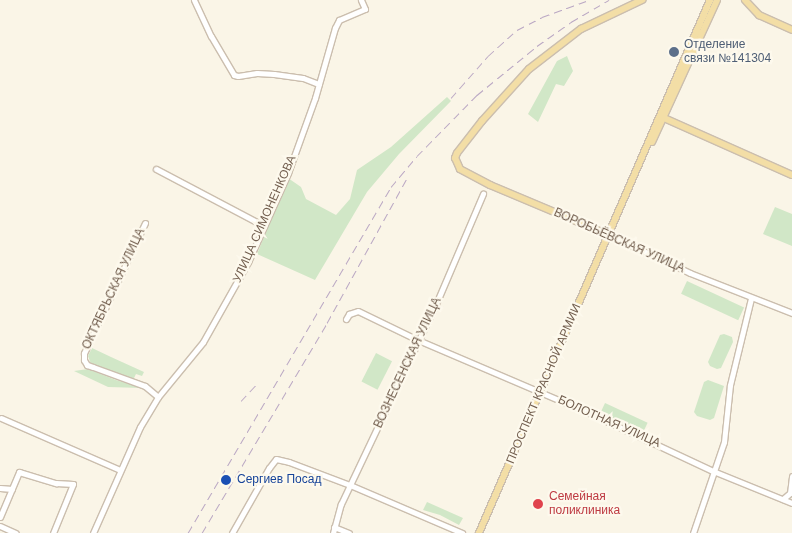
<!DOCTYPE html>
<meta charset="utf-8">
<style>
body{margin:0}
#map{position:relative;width:792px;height:533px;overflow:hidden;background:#faf5e7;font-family:Arial,sans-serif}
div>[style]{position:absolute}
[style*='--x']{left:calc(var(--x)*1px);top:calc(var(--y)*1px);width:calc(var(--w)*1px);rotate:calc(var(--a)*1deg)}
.green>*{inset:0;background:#d1e7c7;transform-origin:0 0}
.roads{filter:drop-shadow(1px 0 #cbbeae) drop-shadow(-1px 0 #cbbeae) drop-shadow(0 1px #cbbeae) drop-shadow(0 -1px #cbbeae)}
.minor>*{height:5px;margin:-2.5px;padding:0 2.5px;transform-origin:2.5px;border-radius:2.5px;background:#fff}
.major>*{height:6px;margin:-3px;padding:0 3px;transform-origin:3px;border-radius:3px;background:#f3dea6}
.rail>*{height:1px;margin-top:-0.5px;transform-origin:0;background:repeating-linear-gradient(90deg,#b9a6c3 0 8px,transparent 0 13px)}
.dots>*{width:14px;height:14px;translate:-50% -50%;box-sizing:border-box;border:2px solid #fdf9ed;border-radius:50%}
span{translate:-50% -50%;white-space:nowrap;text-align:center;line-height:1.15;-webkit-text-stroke:4.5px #fdf9ed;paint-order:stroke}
.service-label{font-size:12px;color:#4e5e75}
.left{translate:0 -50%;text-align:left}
.street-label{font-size:12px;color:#725e4e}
.transit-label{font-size:12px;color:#164399}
.health-label{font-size:12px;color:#be3a42}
</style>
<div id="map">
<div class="green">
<i style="clip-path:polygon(567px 56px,573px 71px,564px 86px,556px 84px,538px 122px,528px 114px,557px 61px)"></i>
<i style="clip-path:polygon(447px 97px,451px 101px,399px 154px,367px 192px,315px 280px,257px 254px,288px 178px,301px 187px,306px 199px,336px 215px,350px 199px,357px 170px,391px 147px)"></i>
<i style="clip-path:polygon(775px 207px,792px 214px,792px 246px,763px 234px)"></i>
<i style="left:687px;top:281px;width:63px;height:14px;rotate:25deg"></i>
<i style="clip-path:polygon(724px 334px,732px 337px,733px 342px,721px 368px,717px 369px,710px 366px,708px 362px,720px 335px)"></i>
<i style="clip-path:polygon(92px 348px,111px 357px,144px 372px,142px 376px,136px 374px,133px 380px,91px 364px,88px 356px)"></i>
<i style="left:376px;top:353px;width:18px;height:32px;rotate:27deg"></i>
<i style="clip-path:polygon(88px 369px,116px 380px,142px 388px,108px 387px,74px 371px)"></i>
<i style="clip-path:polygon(708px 380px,724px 386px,714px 418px,710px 420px,697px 416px,694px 412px,704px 382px)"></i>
<i style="left:605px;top:403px;width:47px;height:11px;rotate:25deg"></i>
<i style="clip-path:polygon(427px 502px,463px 518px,459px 525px,440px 515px,423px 510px)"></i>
</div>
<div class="roads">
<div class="minor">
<i style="--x:194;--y:0;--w:40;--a:65"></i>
<i style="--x:211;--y:36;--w:45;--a:59.5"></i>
<i style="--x:234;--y:75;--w:4;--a:14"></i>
<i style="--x:238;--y:76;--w:19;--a:-9"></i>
<i style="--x:257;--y:73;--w:17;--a:3"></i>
<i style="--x:274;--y:74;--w:29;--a:8"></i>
<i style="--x:303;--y:78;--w:17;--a:21"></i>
<i style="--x:156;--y:169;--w:122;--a:27.8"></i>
<i style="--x:145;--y:223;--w:144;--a:115.1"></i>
<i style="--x:84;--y:353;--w:7;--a:90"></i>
<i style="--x:84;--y:360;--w:6;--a:59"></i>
<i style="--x:87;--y:365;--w:6;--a:18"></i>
<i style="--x:93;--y:367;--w:55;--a:20.1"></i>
<i style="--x:145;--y:386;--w:17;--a:40"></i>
<i style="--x:609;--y:235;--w:89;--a:25.1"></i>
<i style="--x:690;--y:273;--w:110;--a:21.4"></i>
<i style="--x:346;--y:319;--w:6;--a:-59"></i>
<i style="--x:349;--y:314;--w:9;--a:-18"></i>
<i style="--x:358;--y:311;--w:67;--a:25.8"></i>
<i style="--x:418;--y:340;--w:186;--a:23.1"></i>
<i style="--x:589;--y:413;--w:137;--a:25.1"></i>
<i style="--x:713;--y:471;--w:85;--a:22.1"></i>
<i style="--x:1;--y:418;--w:130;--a:23.6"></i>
<i style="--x:0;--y:488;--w:12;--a:5"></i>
<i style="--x:783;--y:499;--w:9;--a:-41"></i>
<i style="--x:790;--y:493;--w:17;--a:-83"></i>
<i style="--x:0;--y:517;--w:49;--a:-67.1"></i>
<i style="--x:19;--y:472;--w:39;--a:17"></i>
<i style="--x:56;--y:483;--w:17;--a:3"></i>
<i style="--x:73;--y:484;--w:53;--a:112.2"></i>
<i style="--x:0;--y:526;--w:17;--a:24"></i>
<i style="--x:334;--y:527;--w:16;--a:22"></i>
<i style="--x:93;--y:533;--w:116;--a:-66.1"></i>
<i style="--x:140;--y:427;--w:35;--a:-59"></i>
<i style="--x:158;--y:397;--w:71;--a:-50.7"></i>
<i style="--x:203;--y:342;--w:92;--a:-60.6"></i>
<i style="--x:248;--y:262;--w:98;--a:-65.8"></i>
<i style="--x:288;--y:173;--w:80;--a:-70.2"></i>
<i style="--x:315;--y:98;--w:73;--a:-74.1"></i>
<i style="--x:335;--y:28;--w:9;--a:-63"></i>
<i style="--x:339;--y:20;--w:28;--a:-23"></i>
<i style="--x:365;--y:9;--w:10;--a:-114"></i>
<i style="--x:232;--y:533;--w:75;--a:-60.4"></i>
<i style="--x:269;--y:468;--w:11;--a:-52"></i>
<i style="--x:276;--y:459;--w:13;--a:13"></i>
<i style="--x:289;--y:462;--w:65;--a:20.7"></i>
<i style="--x:350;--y:485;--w:122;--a:23.2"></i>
<i style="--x:333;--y:533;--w:30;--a:-75"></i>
<i style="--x:341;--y:504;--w:221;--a:-64.6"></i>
<i style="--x:436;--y:304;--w:120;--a:-66.9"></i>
<i style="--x:693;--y:533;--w:96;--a:-71.2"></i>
<i style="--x:724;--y:442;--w:57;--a:-84"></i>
<i style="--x:730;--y:385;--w:89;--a:-76.4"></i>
</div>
<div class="major">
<i style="--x:745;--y:0;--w:21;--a:47"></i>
<i style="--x:759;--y:15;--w:36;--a:24"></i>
<i style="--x:664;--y:118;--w:140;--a:24"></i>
<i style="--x:652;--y:142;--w:156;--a:-65.4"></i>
<i style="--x:609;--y:235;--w:129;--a:-157.2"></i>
<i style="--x:490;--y:185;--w:34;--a:-152"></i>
<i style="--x:460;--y:169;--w:12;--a:-114"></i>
<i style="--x:455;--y:158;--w:5;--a:-68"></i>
<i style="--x:457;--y:153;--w:41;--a:-52"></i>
<i style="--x:482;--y:121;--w:70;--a:-47.9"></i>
<i style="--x:529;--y:69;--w:66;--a:-37.6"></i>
<i style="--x:581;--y:29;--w:68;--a:-25.4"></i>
<i style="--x:479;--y:533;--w:581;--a:-66.57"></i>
</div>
</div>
<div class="rail">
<i style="--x:451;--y:98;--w:56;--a:-48.6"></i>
<i style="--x:488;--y:56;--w:39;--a:-42"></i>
<i style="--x:517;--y:30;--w:28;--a:-27"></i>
<i style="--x:542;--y:17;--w:50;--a:-19.9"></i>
<i style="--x:241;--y:401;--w:26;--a:-47"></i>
<i style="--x:188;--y:533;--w:401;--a:-59.6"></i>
<i style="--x:391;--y:187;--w:40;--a:-50"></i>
<i style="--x:417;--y:156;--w:86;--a:-45.5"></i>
<i style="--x:477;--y:95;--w:77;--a:-39.2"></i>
<i style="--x:537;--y:46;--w:42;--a:-35.2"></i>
<i style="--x:571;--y:22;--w:44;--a:-30.1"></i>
<i style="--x:202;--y:533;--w:244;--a:-59.2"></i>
<i style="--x:327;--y:323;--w:166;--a:-61.1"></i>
</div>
<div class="dots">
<i style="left:674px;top:52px;background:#5c6f8a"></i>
<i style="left:226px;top:480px;background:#1a4fb4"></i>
<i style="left:538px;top:504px;background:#e0444e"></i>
</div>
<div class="service-label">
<span class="left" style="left:684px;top:52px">Отделение<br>связи №141304</span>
</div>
<div class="street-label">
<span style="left:265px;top:219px;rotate:-66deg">УЛИЦА СИМОНЕНКОВА</span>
<span style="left:619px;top:241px;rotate:24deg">ВОРОБЬЁВСКАЯ УЛИЦА</span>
<span style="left:114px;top:289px;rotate:-65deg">ОКТЯБРЬСКАЯ УЛИЦА</span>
<span style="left:408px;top:363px;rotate:-65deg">ВОЗНЕСЕНСКАЯ УЛИЦА</span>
<span style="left:544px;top:384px;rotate:-67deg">ПРОСПЕКТ КРАСНОЙ АРМИИ</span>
<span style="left:609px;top:422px;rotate:24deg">БОЛОТНАЯ УЛИЦА</span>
</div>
<div class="transit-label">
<span class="left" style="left:237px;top:480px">Сергиев Посад</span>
</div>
<div class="health-label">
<span class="left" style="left:549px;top:504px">Семейная<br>поликлиника</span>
</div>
</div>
